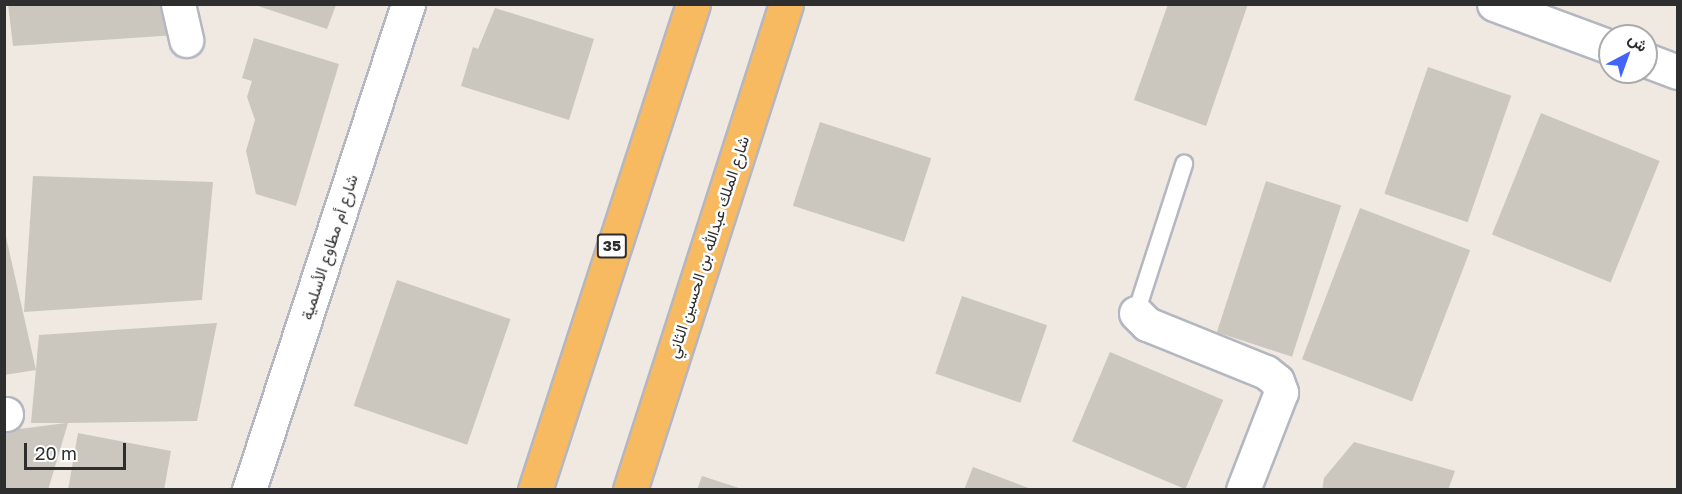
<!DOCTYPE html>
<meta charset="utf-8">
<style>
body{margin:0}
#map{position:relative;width:1682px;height:494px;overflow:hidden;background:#efe9e1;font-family:"Golos Text",Vazirmatn,sans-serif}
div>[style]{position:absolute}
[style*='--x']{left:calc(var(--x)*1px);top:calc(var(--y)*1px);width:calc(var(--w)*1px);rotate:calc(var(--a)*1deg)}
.building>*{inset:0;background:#cbc7bf;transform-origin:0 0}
.roads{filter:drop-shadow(2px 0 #b4b7c1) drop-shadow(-2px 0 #b4b7c1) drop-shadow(0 2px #b4b7c1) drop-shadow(0 -2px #b4b7c1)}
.service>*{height:16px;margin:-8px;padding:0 8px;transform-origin:8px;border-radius:8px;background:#fff}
.minor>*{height:33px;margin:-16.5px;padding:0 16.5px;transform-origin:16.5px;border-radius:16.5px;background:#fff}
.trunk>*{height:33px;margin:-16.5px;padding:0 16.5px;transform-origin:16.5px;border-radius:16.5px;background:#f8ba60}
span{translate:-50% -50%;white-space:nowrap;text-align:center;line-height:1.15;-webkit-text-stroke:5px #fff;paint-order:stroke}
.shield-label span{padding:2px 4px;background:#fff;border:2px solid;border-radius:4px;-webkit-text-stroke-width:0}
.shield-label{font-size:15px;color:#2e2e2e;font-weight:700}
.street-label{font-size:16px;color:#2e2e2e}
.frame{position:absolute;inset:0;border:6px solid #2e2e2e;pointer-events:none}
.north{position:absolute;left:1598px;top:24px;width:60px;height:60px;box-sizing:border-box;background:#fff;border:2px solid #ababab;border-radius:50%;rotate:41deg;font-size:16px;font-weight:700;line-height:24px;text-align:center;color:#2e2e2e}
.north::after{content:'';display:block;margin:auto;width:21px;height:27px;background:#4264fb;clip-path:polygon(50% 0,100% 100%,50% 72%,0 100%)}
.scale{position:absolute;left:24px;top:443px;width:102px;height:27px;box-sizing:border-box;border:3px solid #2e2e2e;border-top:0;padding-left:8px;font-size:18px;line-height:21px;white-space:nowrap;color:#2e2e2e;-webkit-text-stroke:4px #fff;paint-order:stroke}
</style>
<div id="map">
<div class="building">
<i style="clip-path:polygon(8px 4px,169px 4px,176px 35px,13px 46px)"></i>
<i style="clip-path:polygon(1168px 4px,1248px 4px,1206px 126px,1134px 100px)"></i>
<i style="clip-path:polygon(255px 5px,336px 5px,327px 29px)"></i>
<i style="clip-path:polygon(495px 8px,594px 39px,569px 120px,461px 86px,473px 47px,478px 49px)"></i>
<i style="clip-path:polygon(254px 38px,339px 64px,296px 206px,256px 194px,246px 151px,255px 120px,247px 97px,252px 81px,242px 78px)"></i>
<i style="left:1428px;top:67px;width:88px;height:134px;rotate:19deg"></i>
<i style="left:1541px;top:113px;width:128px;height:131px;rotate:22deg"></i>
<i style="left:820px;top:122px;width:117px;height:88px;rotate:18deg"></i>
<i style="clip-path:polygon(33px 176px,213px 182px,202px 300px,24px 312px)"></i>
<i style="left:1266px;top:181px;width:79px;height:159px;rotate:18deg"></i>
<i style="left:1360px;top:208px;width:118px;height:162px;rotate:21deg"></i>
<i style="clip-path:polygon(4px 228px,36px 370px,4px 375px)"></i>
<i style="left:397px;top:280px;width:120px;height:133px;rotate:19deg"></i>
<i style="left:962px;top:296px;width:90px;height:82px;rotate:19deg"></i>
<i style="clip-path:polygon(217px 323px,197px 421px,68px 423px,48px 490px,4px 490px,4px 431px,66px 423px,31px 423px,39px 335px)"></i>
<i style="left:1110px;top:352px;width:123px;height:97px;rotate:23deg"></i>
<i style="clip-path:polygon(78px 433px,171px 451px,164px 490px,68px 490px)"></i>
<i style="clip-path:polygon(1354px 442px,1455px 471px,1448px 490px,1322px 490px,1324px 478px)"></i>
<i style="clip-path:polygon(973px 467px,1031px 489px,1031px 490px,964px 490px)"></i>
<i style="clip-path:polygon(702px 476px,742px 489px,742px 490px,697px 490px)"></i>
</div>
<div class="roads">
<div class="service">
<i style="--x:1136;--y:313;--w:157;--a:-72.1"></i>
</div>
<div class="minor">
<i style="--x:178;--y:4;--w:37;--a:77"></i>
<i style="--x:1494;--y:4;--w:124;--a:20.3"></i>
<i style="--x:1646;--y:60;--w:34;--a:21"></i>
<i style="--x:1136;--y:313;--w:16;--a:45"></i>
<i style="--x:1147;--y:324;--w:128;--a:22"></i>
<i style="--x:1266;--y:372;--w:14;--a:39"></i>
<i style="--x:1277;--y:381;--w:12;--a:70"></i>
<i style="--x:1281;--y:392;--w:105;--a:111.2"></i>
<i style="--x:4;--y:414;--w:2;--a:0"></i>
<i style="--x:249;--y:490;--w:511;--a:-71.88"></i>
</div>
<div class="trunk">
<i style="--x:535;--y:490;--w:511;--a:-71.99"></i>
<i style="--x:630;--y:490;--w:510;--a:-72.2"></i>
</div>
</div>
<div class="shield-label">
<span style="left:612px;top:246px">35</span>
</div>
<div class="street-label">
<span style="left:329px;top:247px;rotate:-72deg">شارع أم مطاوع الأسلمية</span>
<span style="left:708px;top:247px;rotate:-72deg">شارع الملك عبدالله بن الحسين الثاني</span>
</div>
<div class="frame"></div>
<div class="north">ش</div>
<div class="scale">20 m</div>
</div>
